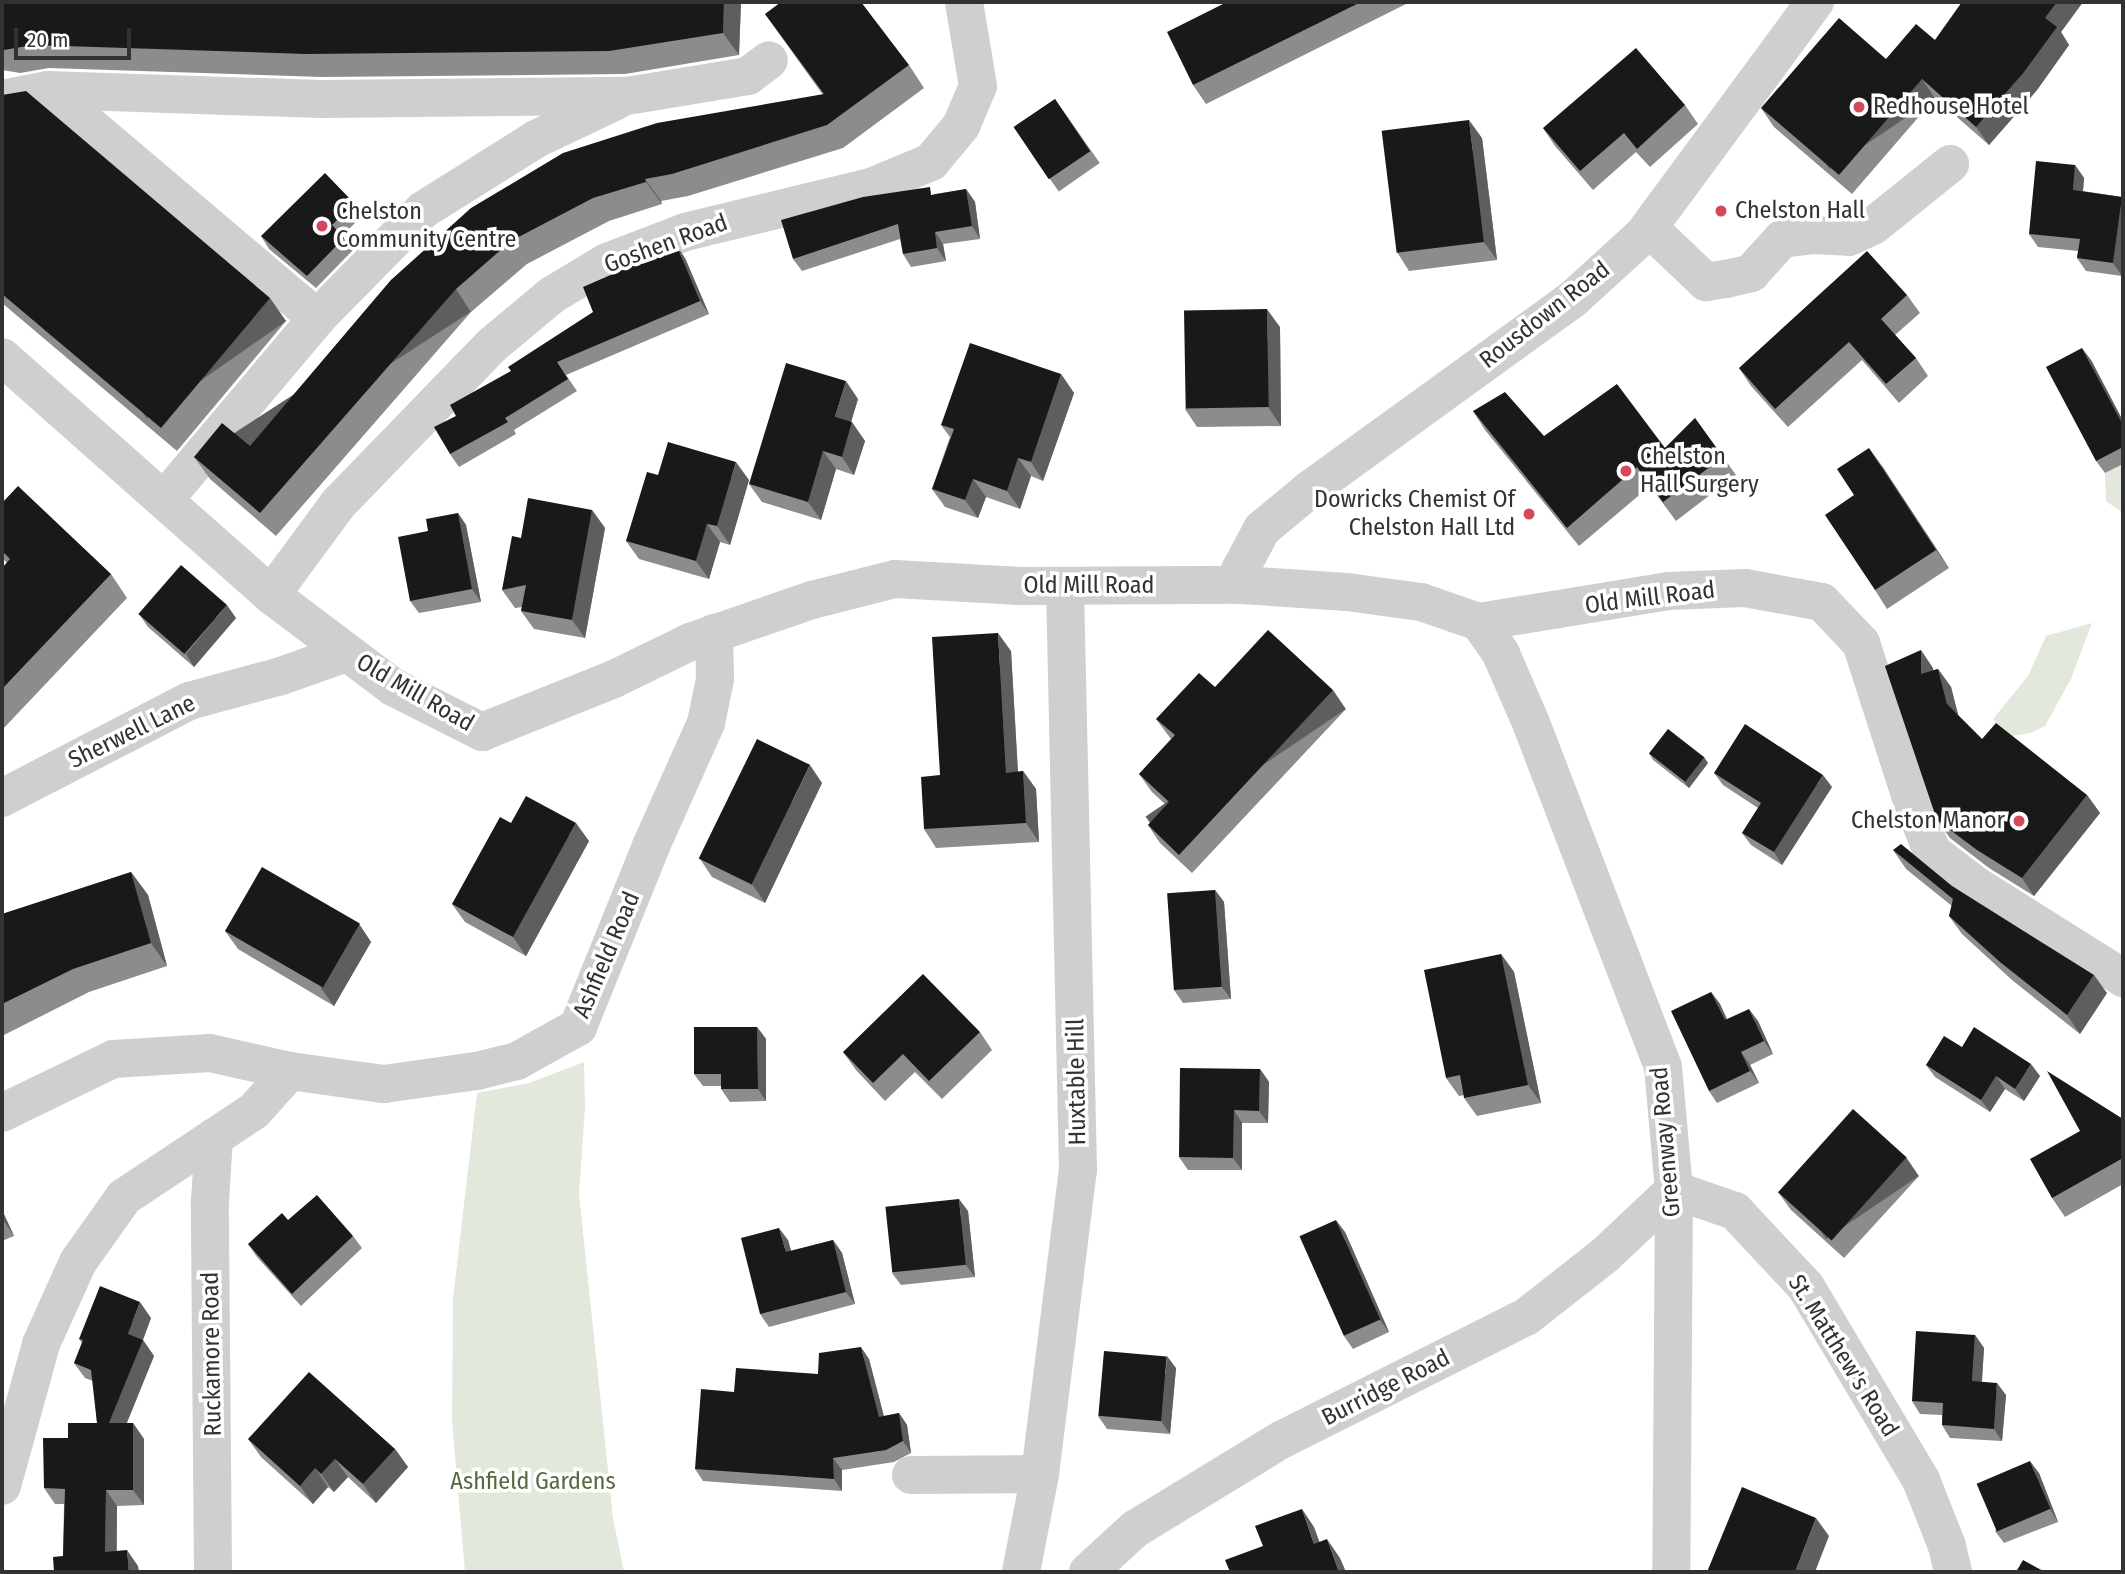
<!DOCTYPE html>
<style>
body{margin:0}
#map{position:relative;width:2125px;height:1574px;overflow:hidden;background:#fff;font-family:"Fira Sans Condensed",sans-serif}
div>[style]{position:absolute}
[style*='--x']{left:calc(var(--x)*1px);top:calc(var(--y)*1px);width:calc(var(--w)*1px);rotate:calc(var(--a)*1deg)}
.green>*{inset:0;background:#e2e8dc}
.minor>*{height:38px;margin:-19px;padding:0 19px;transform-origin:19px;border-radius:19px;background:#cfcfcf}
.wall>*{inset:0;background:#8c8c8c;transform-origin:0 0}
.shaded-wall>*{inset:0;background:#5e5e5e;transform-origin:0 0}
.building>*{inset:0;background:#191919;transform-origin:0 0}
.dots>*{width:19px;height:19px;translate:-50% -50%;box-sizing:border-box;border:4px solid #fff;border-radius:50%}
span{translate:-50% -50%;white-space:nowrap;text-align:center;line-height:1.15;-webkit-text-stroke:7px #fff;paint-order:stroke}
.poi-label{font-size:24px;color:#323232}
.left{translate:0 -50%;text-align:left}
.right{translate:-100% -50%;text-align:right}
.street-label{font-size:24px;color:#323232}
.park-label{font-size:24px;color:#566943}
.frame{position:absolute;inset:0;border:4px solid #323232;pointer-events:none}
.scale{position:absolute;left:14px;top:28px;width:117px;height:32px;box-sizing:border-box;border:4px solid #323232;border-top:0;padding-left:9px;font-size:21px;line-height:24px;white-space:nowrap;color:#323232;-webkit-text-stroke:5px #fff;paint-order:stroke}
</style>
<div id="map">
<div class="green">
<i style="clip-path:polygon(2123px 464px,2123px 513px,2106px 501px,2105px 473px)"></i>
<i style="clip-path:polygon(2092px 623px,2071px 679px,2045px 726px,2031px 733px,2012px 736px,1996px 723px,1993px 719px,2028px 676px,2046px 636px)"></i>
<i style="clip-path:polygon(584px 1062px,585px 1107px,579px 1194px,613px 1518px,624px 1572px,465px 1572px,452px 1421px,453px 1299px,477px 1093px,529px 1083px)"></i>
</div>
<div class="minor">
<i style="--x:48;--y:90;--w:353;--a:40.3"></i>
<i style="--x:2;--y:99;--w:47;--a:-11.1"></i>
<i style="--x:48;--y:90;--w:274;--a:1.9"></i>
<i style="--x:322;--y:99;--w:305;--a:-0.6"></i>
<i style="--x:627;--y:96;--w:123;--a:-9.4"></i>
<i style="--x:748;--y:76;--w:26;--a:-37"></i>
<i style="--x:1649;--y:228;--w:79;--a:43.5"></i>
<i style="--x:1706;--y:282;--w:20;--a:-9"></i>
<i style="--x:1726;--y:279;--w:26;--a:-13"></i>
<i style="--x:1751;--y:273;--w:46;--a:-47.6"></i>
<i style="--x:1782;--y:239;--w:31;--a:-7"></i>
<i style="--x:1813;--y:235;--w:36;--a:3"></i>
<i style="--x:1849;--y:237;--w:26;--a:-25"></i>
<i style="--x:1873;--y:226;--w:99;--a:-38.8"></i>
<i style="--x:2;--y:357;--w:359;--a:41.5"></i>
<i style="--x:271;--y:595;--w:153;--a:37"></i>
<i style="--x:393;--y:687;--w:100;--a:26.8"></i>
<i style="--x:482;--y:732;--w:142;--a:-21.9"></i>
<i style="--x:614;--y:679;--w:85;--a:-26"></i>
<i style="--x:690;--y:642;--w:129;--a:-19"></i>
<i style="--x:812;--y:600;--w:86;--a:-14.2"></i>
<i style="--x:895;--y:579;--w:127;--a:3.2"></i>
<i style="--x:1022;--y:586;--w:220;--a:-0.3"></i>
<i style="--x:1242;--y:585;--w:105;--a:3.8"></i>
<i style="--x:1347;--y:592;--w:75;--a:7.7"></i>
<i style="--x:1421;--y:602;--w:61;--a:19"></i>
<i style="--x:1479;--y:622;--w:192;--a:-9.3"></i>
<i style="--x:1668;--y:591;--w:77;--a:-2.2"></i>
<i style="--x:1745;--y:588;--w:78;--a:10.3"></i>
<i style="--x:1822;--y:602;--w:57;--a:46.4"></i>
<i style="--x:1861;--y:643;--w:160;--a:72.1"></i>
<i style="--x:1910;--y:795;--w:61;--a:68.9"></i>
<i style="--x:1932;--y:852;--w:56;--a:37.1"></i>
<i style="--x:1977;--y:886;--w:173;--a:32.2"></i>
<i style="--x:164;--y:500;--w:238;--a:-49.9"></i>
<i style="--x:317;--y:318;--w:151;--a:-45.5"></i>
<i style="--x:423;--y:210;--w:133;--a:-32.1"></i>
<i style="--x:536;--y:139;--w:89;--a:-25.4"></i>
<i style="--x:1242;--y:585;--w:15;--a:-98"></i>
<i style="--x:1240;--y:570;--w:47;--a:-61.8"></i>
<i style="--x:1262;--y:529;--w:61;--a:-39.7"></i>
<i style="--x:1309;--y:490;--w:327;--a:-35.9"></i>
<i style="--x:1574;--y:298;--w:93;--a:-42.4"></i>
<i style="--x:1643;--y:235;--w:290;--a:-53.6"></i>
<i style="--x:271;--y:595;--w:113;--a:-53.6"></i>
<i style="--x:338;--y:504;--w:221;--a:-45.9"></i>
<i style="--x:492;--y:345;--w:78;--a:-39.8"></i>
<i style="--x:552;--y:295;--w:64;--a:-31"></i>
<i style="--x:607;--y:262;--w:84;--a:-21"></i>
<i style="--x:685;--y:232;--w:191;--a:-13.6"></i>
<i style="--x:871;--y:187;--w:65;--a:-22.6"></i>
<i style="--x:931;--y:162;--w:47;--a:-50.2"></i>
<i style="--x:961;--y:126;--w:43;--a:-67"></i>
<i style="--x:978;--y:86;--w:85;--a:-99.5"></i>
<i style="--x:1479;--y:622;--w:39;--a:55"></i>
<i style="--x:1501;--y:654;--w:75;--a:66.5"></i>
<i style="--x:1531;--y:723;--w:368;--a:69"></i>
<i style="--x:1663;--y:1067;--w:123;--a:84.9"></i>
<i style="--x:1674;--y:1190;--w:382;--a:90.4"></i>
<i style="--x:2;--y:798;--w:211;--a:-27.4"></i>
<i style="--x:189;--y:701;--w:95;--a:-15.2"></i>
<i style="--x:281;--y:676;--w:69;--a:-19.5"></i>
<i style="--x:2;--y:1113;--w:123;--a:-25.9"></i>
<i style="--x:113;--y:1059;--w:97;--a:-3.5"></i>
<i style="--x:210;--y:1053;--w:82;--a:12.7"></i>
<i style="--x:290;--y:1071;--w:95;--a:7.9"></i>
<i style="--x:384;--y:1084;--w:94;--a:-8"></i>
<i style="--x:477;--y:1071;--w:41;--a:-14"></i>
<i style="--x:517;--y:1061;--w:70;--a:-29.1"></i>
<i style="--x:578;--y:1027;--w:195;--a:-68"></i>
<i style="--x:651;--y:846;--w:135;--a:-65.9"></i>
<i style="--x:706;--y:723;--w:45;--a:-78.4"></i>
<i style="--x:715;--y:679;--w:46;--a:-91.2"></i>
<i style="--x:911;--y:1475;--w:129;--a:-0.4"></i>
<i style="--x:2;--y:1486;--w:147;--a:-74.6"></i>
<i style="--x:41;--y:1344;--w:90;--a:-65.7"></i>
<i style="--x:78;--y:1262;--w:80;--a:-54.7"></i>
<i style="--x:124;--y:1197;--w:156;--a:-33.5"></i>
<i style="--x:254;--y:1111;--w:54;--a:-48"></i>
<i style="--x:213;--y:1572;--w:371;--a:-90.5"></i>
<i style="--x:210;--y:1201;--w:64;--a:-86.4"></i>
<i style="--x:1021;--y:1572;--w:100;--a:-79"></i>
<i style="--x:1040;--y:1474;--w:306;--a:-82.9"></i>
<i style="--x:1078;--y:1170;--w:583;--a:-91.28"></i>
<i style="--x:1088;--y:1572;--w:64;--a:-42.5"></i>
<i style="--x:1135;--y:1529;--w:171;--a:-31.4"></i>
<i style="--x:1281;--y:1440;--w:274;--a:-26.7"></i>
<i style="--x:1526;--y:1317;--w:100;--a:-38.1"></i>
<i style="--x:1605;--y:1255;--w:95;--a:-43.3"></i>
<i style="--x:1674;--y:1190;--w:65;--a:19"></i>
<i style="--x:1735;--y:1211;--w:104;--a:46.9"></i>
<i style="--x:1806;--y:1287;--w:225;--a:59.2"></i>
<i style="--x:1921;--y:1480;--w:71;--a:68.5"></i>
<i style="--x:1947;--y:1546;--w:27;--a:77"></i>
</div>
<div class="wall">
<i style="clip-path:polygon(2px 2px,741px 2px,739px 55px,625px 74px,322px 77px,49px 68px,20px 73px,2px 70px)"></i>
<i style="clip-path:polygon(1227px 2px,1410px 2px,1206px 104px,1193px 85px)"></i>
<i style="clip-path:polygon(1962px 2px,2083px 2px,2061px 32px,2069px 45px,2037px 90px,1989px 145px,1935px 98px,1852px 194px,1774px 127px,1761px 108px,1935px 40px)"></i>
<i style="clip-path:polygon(765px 14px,909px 65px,924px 88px,843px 148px,688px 196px,661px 201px,662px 204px,609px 221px,527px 264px,471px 312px,276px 536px,210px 479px,194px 457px,250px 446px,391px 280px,823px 95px)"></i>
<i style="clip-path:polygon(2px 95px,286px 321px,177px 451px,2px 303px)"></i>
<i style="left:1055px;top:99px;width:78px;height:50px;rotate:55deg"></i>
<i style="clip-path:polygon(1685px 105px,1698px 124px,1650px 167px,1636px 152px,1593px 190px,1555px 146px,1543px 128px)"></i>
<i style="clip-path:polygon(1482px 138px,1497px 260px,1409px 271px,1397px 252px)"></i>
<i style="clip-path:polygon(2075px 165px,2084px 178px,2083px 191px,2122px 197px,2123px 198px,2123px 263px,2122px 276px,2086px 271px,2077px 258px,2078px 251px,2038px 247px,2029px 234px)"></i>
<i style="clip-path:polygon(966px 189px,975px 202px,980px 239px,943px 244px,946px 261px,911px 267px,903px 254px,900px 239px,802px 271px,793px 259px,935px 194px)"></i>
<i style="clip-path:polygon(354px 203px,363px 215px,342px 236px,353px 250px,316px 288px,269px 249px,261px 236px)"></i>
<i style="clip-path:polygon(685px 258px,709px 314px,566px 375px,577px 391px,514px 430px,516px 434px,459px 467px,450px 454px,456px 416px,511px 371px)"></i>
<i style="clip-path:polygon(1907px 295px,1920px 313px,1895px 335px,1916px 358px,1928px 376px,1899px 403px,1862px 360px,1788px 427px,1751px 386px,1739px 368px)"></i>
<i style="clip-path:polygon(1280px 327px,1281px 426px,1197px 427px,1185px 409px)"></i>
<i style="clip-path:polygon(2091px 360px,2123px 421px,2123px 464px,2105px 473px,2096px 461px)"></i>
<i style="clip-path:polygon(1061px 374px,1074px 393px,1043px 481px,1031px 476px,1020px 509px,986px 497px,978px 518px,945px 507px,932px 489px,950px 437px,941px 425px)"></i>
<i style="clip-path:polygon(858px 399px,851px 422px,865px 441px,854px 475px,836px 469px,821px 520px,762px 502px,749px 484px)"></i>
<i style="clip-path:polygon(1473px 411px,1544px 436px,1665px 448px,1695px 418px,1736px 475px,1676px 521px,1650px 486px,1579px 546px,1485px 430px)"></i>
<i style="clip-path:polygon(1882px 466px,1949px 568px,1887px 609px,1875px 590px,1854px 495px)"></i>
<i style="clip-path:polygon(658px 475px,749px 480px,730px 545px,720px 542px,709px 579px,639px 559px,626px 541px)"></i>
<i style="clip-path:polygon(2px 503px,111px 574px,127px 598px,2px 730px,2px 568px,7px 563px,2px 558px)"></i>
<i style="clip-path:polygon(592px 510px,605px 528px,585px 638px,534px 629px,521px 611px,522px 607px,515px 608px,502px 590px,521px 538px)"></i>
<i style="clip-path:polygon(458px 513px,466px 525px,481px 602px,419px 613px,410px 601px,428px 531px)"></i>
<i style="clip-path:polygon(139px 614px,236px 618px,194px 667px,148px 627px)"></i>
<i style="clip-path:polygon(1011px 651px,1018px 772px,1023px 771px,1036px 789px,1039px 842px,936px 848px,924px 829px,940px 775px)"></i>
<i style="clip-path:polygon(1885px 666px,1933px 668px,1933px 670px,1938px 669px,1951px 687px,1958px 715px,1982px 739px,2087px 795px,2100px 813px,2034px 896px,1989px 868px,1950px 838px,1937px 820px)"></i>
<i style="clip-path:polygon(1215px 687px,1346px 709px,1192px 873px,1160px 843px,1148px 825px,1166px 805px,1152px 792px,1139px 774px,1171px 739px,1156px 719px)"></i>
<i style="clip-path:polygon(1649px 753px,1708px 763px,1689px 788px,1653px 760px)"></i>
<i style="clip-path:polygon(1714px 773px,1832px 787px,1782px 865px,1751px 845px,1742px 833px,1758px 808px,1723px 785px)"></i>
<i style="clip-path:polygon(822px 783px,765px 903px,712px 877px,700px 859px)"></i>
<i style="clip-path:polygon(511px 823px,589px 841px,526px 956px,465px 922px,452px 904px)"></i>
<i style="clip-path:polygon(1893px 850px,1952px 886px,2107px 993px,2080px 1034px,2012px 980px,1962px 934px,1949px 916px,1952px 906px,1906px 869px)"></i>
<i style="clip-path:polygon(131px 872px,148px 895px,167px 966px,89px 992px,2px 1036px,2px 914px)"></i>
<i style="clip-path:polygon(1215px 890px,1224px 902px,1231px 999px,1183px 1003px,1174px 990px)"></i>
<i style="clip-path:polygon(359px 924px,371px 942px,334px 1006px,238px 949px,225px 931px)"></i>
<i style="clip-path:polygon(1501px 954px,1514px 972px,1541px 1103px,1477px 1116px,1464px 1098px,1464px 1095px,1459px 1096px,1446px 1078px)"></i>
<i style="clip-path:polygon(1711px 992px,1720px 1004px,1727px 1019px,1758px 1021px,1773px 1054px,1750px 1065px,1759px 1083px,1717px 1103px,1709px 1091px)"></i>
<i style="clip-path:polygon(757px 1027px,766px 1039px,766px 1101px,730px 1102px,721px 1089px,721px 1086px,703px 1086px,694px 1074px)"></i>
<i style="clip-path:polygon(980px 1032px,992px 1050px,942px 1099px,915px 1072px,885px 1101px,856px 1070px,843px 1052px)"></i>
<i style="clip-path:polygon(1962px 1047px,2040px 1076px,2024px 1101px,2005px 1089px,1990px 1112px,1935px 1077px,1926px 1065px)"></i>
<i style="clip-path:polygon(1260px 1069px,1269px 1082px,1268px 1123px,1242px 1123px,1242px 1170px,1188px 1170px,1179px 1157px)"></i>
<i style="clip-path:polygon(2123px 1119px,2123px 1184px,2065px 1217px,2052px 1198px)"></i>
<i style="clip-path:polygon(1919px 1176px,1844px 1258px,1791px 1210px,1778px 1192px)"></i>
<i style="clip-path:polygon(2px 1210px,14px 1236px,2px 1241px)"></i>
<i style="clip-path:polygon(968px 1211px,975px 1277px,901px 1285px,892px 1273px)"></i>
<i style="clip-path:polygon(1345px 1232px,1389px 1332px,1353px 1349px,1344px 1336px)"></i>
<i style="clip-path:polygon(353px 1236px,362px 1248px,301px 1306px,257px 1257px,248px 1244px)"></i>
<i style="clip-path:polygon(788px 1240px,791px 1251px,833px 1240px,842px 1253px,855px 1304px,769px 1327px,760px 1314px)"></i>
<i style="clip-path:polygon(151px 1318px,143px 1340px,154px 1356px,127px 1423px,133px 1423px,144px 1439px,144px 1505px,117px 1506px,117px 1551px,138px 1566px,54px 1572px,63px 1556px,64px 1504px,55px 1504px,44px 1488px,68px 1438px,97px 1423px,93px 1381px,85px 1378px,74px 1363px,82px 1343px,79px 1339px)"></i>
<i style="clip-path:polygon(1975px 1335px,1984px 1348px,1982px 1382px,2006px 1395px,2002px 1441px,1950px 1438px,1942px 1425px,1942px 1415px,1920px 1414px,1912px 1401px)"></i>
<i style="clip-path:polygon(869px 1359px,884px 1416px,899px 1413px,907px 1425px,911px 1453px,894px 1462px,842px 1470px,842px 1491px,703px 1481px,695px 1469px,734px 1392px,818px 1374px)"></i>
<i style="clip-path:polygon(1176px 1368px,1170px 1434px,1107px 1429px,1098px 1416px)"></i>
<i style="clip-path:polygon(248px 1439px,395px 1449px,408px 1467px,376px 1503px,348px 1477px,334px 1492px,328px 1487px,313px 1504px,261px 1457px)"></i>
<i style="clip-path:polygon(2039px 1473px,2058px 1522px,2004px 1543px,1995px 1531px)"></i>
</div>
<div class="shaded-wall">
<i style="clip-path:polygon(724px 2px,741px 2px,739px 55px,723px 33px)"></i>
<i style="clip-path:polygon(2057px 2px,2083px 2px,2061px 32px,2069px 45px,2037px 90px,1989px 145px,1976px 127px,2045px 18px)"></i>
<i style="left:1922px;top:79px;width:23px;height:127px;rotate:56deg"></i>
<i style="clip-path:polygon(1469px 120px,1482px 138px,1497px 260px,1484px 242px)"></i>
<i style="clip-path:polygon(2075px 165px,2084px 178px,2082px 202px,2073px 190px)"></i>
<i style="clip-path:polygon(645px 179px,661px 201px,662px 204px,646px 182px)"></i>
<i style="clip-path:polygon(966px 189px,975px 202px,980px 239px,972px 226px)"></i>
<i style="clip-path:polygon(2122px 197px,2123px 198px,2123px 263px,2122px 276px,2113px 263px)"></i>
<i style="clip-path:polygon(935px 232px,943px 244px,946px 261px,937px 248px)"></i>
<i style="clip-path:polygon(677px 246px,685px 258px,709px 314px,700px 301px)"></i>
<i style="left:456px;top:289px;width:27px;height:298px;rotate:57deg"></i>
<i style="left:270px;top:298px;width:28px;height:170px;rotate:55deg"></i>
<i style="clip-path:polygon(1267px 309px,1280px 327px,1281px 426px,1268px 407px)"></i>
<i style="clip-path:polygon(2082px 348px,2091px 360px,2123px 421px,2123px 425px)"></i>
<i style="clip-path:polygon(1061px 374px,1074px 393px,1043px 481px,1031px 462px)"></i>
<i style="clip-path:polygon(846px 381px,858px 399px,847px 435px,835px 417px)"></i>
<i style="clip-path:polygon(852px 422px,865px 441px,854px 475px,842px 457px)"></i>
<i style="clip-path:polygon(1869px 448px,1882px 466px,1949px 568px,1936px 550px)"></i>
<i style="clip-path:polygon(823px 451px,836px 469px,821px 520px,808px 502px)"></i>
<i style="clip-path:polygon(1018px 458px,1031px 476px,1020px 509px,1007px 491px)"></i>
<i style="clip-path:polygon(736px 462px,749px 480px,730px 545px,717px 526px)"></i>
<i style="clip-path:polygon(973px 479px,986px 497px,978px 518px,965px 500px)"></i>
<i style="clip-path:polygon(592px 510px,605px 528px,585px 638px,572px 620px)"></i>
<i style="clip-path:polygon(458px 513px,466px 525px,481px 602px,472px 589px)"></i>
<i style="clip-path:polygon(707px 524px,720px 542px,709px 579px,696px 561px)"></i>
<i style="clip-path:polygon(227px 605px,236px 618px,194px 667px,186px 654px)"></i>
<i style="clip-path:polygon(998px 633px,1011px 651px,1019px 791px,1006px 773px)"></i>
<i style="clip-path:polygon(1921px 650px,1933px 668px,1934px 692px,1921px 674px)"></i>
<i style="clip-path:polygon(1938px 669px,1951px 687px,1960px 722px,1947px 704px)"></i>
<i style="left:1333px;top:690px;width:23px;height:226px;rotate:56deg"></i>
<i style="clip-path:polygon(1704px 757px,1708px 763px,1689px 788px,1684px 781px)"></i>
<i style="clip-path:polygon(810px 765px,822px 783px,765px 903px,752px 884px)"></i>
<i style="clip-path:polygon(1023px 771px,1036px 789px,1039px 842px,1026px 823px)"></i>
<i style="clip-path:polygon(1823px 775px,1832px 787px,1782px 865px,1774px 852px)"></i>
<i style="clip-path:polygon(2087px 795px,2100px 813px,2034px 896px,2022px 878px)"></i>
<i style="clip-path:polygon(576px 823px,589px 841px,526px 956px,513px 937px)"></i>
<i style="clip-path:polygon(131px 872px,148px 895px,167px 966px,151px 943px)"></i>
<i style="clip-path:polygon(1215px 890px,1224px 902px,1231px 999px,1222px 987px)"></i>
<i style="clip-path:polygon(359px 924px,371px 942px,334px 1006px,321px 988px)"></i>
<i style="clip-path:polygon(1501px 954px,1514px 972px,1541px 1103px,1528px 1085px)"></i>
<i style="clip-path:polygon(2094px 975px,2107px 993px,2080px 1034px,2067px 1015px)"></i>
<i style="clip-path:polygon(1711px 992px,1720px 1004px,1733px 1033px,1725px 1020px)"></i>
<i style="clip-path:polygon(1749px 1009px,1758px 1021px,1773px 1054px,1764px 1041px)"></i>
<i style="clip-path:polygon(757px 1027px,766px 1039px,766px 1101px,758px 1089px)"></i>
<i style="clip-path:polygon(1741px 1052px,1750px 1065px,1759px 1083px,1750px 1071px)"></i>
<i style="clip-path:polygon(2031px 1064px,2040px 1076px,2024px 1101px,2015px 1089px)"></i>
<i style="clip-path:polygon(1260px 1069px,1269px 1082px,1268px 1123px,1259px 1111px)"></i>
<i style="clip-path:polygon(1996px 1076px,2005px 1089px,1990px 1112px,1981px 1100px)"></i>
<i style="clip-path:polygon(1234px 1110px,1242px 1123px,1242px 1170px,1233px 1158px)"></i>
<i style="left:1906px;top:1157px;width:23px;height:112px;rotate:56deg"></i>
<i style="clip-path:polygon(959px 1199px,968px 1211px,975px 1277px,966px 1265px)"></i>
<i style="clip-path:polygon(2px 1210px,14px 1236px,2px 1218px)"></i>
<i style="clip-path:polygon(1336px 1220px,1345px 1232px,1389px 1332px,1380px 1320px)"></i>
<i style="clip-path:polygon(779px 1228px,788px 1240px,795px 1265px,786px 1252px)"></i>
<i style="clip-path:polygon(833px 1240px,842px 1253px,855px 1304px,846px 1292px)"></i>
<i style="clip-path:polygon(140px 1302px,151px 1318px,139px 1350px,128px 1334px)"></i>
<i style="clip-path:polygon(1975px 1335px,1984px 1348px,1981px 1393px,1972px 1381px)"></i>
<i style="clip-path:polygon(143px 1340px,154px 1356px,120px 1439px,109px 1423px)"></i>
<i style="clip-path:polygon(861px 1347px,869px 1359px,887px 1429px,879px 1417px)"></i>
<i style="clip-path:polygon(1167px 1356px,1176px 1368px,1170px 1434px,1161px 1421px)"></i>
<i style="clip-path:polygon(1997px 1383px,2006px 1395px,2002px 1441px,1994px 1429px)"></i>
<i style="clip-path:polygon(899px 1413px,907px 1425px,911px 1453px,903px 1441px)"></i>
<i style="clip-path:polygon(133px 1423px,144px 1439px,144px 1505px,133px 1490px)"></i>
<i style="clip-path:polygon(395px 1449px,408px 1467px,376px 1503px,363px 1484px)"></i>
<i style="clip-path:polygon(833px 1458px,842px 1470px,842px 1491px,834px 1479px)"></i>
<i style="clip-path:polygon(335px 1459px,348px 1477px,334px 1492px,321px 1474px)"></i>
<i style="clip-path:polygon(2030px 1461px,2039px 1473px,2058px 1522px,2050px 1509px)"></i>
<i style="clip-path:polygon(315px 1468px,328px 1487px,313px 1504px,300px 1486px)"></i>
<i style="clip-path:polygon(106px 1490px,117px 1506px,116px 1568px,105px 1552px)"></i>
<i style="clip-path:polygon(1302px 1509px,1314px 1527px,1327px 1562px,1314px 1544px)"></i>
<i style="clip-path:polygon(1816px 1518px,1829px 1536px,1815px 1572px,1795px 1572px)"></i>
<i style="clip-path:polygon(1327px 1539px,1340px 1558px,1346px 1572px,1339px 1572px)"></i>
<i style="clip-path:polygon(127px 1550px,138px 1566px,139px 1572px,129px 1572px)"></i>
</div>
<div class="building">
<i style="clip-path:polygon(2px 2px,724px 2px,723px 33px,609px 51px,306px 54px,33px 45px,4px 50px,2px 50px)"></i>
<i style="clip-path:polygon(781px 2px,861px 2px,909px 65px,827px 125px,672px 174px,645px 179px,646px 182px,593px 198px,511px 241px,456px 289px,260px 513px,194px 457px,222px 423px,250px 446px,391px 280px,471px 208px,563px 153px,657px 123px,824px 94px,765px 14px)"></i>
<i style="clip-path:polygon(1227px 2px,1361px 2px,1193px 85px,1167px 32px)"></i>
<i style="clip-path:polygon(1962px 2px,2057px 2px,2045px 18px,2057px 27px,2024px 72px,1976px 127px,1922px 79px,1839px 175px,1761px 108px,1839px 18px,1886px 59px,1916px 24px,1935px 40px)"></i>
<i style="clip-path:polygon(1636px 48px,1685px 105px,1637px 149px,1624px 133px,1580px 171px,1543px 128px)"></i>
<i style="clip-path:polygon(26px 91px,270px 298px,161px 428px,2px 294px,2px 95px)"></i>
<i style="left:1055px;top:99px;width:63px;height:50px;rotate:56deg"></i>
<i style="left:1469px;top:120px;width:123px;height:88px;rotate:83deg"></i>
<i style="clip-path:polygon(2036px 161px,2075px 165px,2073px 190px,2122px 197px,2113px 263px,2077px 258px,2080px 239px,2029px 234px)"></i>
<i style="clip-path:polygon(325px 173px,354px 203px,332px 225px,344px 238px,307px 276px,261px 236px)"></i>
<i style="clip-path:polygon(930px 187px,931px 195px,966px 189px,972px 226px,935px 232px,937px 248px,903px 254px,898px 224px,793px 259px,781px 220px,863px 197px)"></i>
<i style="clip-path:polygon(677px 246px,700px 301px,557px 362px,568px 379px,505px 418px,508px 422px,450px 454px,434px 427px,456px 416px,450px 405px,511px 371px,508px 367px,593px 312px,583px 287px)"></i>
<i style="clip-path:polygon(1867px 251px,1907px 295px,1881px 319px,1916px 358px,1886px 384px,1849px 342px,1775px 409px,1739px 368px)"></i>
<i style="left:1267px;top:309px;width:98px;height:83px;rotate:89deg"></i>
<i style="clip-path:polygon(970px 343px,1061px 374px,1031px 462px,1018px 458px,1007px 491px,973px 479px,965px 500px,932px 489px,954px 429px,941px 425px)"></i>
<i style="clip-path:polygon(2082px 348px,2123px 425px,2123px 447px,2096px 461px,2046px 367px)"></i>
<i style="clip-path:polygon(786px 363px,846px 381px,835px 417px,852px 422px,842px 457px,823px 451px,808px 502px,749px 484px)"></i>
<i style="clip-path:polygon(1617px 384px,1665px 448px,1695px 418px,1723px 457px,1663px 502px,1637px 467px,1567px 528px,1473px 411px,1505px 392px,1544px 436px)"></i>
<i style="clip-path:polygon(668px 442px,736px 462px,717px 526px,707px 524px,696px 561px,626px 541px,647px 472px,658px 475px)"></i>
<i style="clip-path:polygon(1869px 448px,1936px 550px,1875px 590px,1825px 515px,1854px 495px,1837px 469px)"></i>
<i style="clip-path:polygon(18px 486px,111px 574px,2px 689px,2px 568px,10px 559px,2px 551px,2px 503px)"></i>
<i style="clip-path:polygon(528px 498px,592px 510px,572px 620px,521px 611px,526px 585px,502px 590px,512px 536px,521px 538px)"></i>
<i style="clip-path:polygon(458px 513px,472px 589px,410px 601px,398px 537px,428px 531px,426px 519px)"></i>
<i style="left:181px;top:565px;width:61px;height:65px;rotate:41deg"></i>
<i style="clip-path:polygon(1268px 630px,1333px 690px,1179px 855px,1148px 825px,1169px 802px,1139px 774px,1175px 735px,1156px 719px,1199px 673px,1215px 687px)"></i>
<i style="clip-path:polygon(998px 633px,1006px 773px,1023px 771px,1026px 823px,924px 829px,921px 777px,940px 775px,932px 637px)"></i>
<i style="clip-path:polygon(1921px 650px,1921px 674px,1938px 669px,1947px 704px,1982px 739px,1996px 723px,2087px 795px,2022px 878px,1977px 850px,1937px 820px,1885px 666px)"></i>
<i style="clip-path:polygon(1745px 724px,1823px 775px,1774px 852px,1742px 833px,1761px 803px,1714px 773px)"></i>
<i style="left:1668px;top:729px;width:46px;height:31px;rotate:38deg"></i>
<i style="left:757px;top:739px;width:59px;height:133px;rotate:26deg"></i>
<i style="clip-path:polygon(526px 796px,576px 823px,513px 937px,452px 904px,500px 817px,511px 823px)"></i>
<i style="clip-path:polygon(1901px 844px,1952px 886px,2094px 975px,2067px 1015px,2000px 962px,1949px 916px,1953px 899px,1893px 850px)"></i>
<i style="left:262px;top:867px;width:113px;height:74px;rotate:30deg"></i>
<i style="clip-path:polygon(131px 872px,151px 943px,73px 969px,2px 1004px,2px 914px)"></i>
<i style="left:1215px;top:890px;width:97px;height:48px;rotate:86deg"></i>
<i style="clip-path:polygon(1501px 954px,1528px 1085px,1464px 1098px,1460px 1075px,1446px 1078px,1424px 970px)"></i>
<i style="clip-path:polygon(923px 974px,980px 1032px,929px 1081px,903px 1054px,873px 1083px,843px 1052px)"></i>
<i style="clip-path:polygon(1711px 992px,1725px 1020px,1749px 1009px,1764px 1041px,1741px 1052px,1750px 1071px,1709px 1091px,1671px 1011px)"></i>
<i style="clip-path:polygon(694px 1027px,757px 1027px,758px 1089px,721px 1089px,721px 1074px,694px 1074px)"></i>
<i style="clip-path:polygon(1974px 1027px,2031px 1064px,2015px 1089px,1996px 1076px,1981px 1100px,1926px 1065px,1944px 1036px,1962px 1047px)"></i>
<i style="clip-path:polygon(1180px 1068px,1260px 1069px,1259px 1111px,1234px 1110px,1233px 1158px,1179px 1157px)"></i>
<i style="clip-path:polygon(2047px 1071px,2123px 1119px,2123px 1158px,2052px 1198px,2030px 1159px,2080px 1131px)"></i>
<i style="left:1853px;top:1109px;width:72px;height:112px;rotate:42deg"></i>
<i style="clip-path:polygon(317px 1195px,353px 1236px,292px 1294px,248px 1244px,282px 1213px,288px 1220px)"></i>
<i style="left:959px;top:1199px;width:66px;height:74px;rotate:84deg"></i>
<i style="left:1336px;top:1220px;width:109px;height:40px;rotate:66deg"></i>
<i style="clip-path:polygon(779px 1228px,786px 1252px,833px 1240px,846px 1292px,760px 1314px,741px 1238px)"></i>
<i style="clip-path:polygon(100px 1286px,140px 1302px,128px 1334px,143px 1340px,109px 1423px,133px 1423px,133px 1490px,106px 1490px,105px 1552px,127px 1550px,129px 1572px,49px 1572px,54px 1572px,53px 1557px,63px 1556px,65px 1489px,44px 1488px,43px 1438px,68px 1438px,68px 1423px,97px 1423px,91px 1370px,74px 1363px,83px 1340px,79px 1339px)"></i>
<i style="clip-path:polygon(1916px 1331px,1975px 1335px,1972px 1381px,1997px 1383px,1994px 1429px,1942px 1425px,1943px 1403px,1912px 1401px)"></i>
<i style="clip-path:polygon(861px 1347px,879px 1417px,899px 1413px,903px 1441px,886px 1450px,833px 1458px,834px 1479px,695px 1469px,701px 1389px,734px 1392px,736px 1368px,818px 1374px,819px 1353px)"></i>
<i style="left:1104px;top:1351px;width:63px;height:65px;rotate:5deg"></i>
<i style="clip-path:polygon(309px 1372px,395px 1449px,363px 1484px,335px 1459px,321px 1474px,315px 1468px,300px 1486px,248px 1439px)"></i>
<i style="left:2030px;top:1461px;width:52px;height:58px;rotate:67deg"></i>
<i style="clip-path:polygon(1742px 1487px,1816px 1518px,1795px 1572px,1707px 1572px)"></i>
<i style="clip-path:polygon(1302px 1509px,1314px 1544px,1327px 1539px,1339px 1572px,1230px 1572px,1225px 1560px,1263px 1546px,1255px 1526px)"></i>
<i style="clip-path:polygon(2023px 1560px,2045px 1572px,2016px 1572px)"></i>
</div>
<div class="dots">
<i style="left:1859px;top:107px;background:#d44959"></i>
<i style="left:1721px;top:211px;background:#d44959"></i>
<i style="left:322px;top:226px;background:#d44959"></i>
<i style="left:1626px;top:471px;background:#d44959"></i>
<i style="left:1529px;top:514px;background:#d44959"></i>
<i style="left:2019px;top:821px;background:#d44959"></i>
</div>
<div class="poi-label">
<span class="left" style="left:1873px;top:107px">Redhouse Hotel</span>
<span class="left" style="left:1735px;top:211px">Chelston Hall</span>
<span class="left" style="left:336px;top:226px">Chelston<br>Community Centre</span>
<span class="left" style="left:1640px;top:471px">Chelston<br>Hall Surgery</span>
<span class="right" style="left:1515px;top:514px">Dowricks Chemist Of<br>Chelston Hall Ltd</span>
<span class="right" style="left:2005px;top:821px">Chelston Manor</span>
</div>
<div class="street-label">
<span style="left:666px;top:244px;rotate:-20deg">Goshen Road</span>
<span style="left:1545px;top:315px;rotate:-38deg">Rousdown Road</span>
<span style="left:1089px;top:586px">Old Mill Road</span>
<span style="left:1650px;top:598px;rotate:-7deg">Old Mill Road</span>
<span style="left:415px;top:693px;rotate:30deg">Old Mill Road</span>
<span style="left:132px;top:732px;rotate:-26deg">Sherwell Lane</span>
<span style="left:607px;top:955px;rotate:-67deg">Ashfield Road</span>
<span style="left:1077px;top:1082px;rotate:-91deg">Huxtable Hill</span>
<span style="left:1666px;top:1142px;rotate:-95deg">Greenway Road</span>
<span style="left:212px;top:1354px;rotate:-91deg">Ruckamore Road</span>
<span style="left:1843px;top:1356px;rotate:58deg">St. Matthew's Road</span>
<span style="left:1386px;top:1388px;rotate:-27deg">Burridge Road</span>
</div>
<div class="park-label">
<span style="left:533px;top:1482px">Ashfield Gardens</span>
</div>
<div class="frame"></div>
<div class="scale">20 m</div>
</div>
